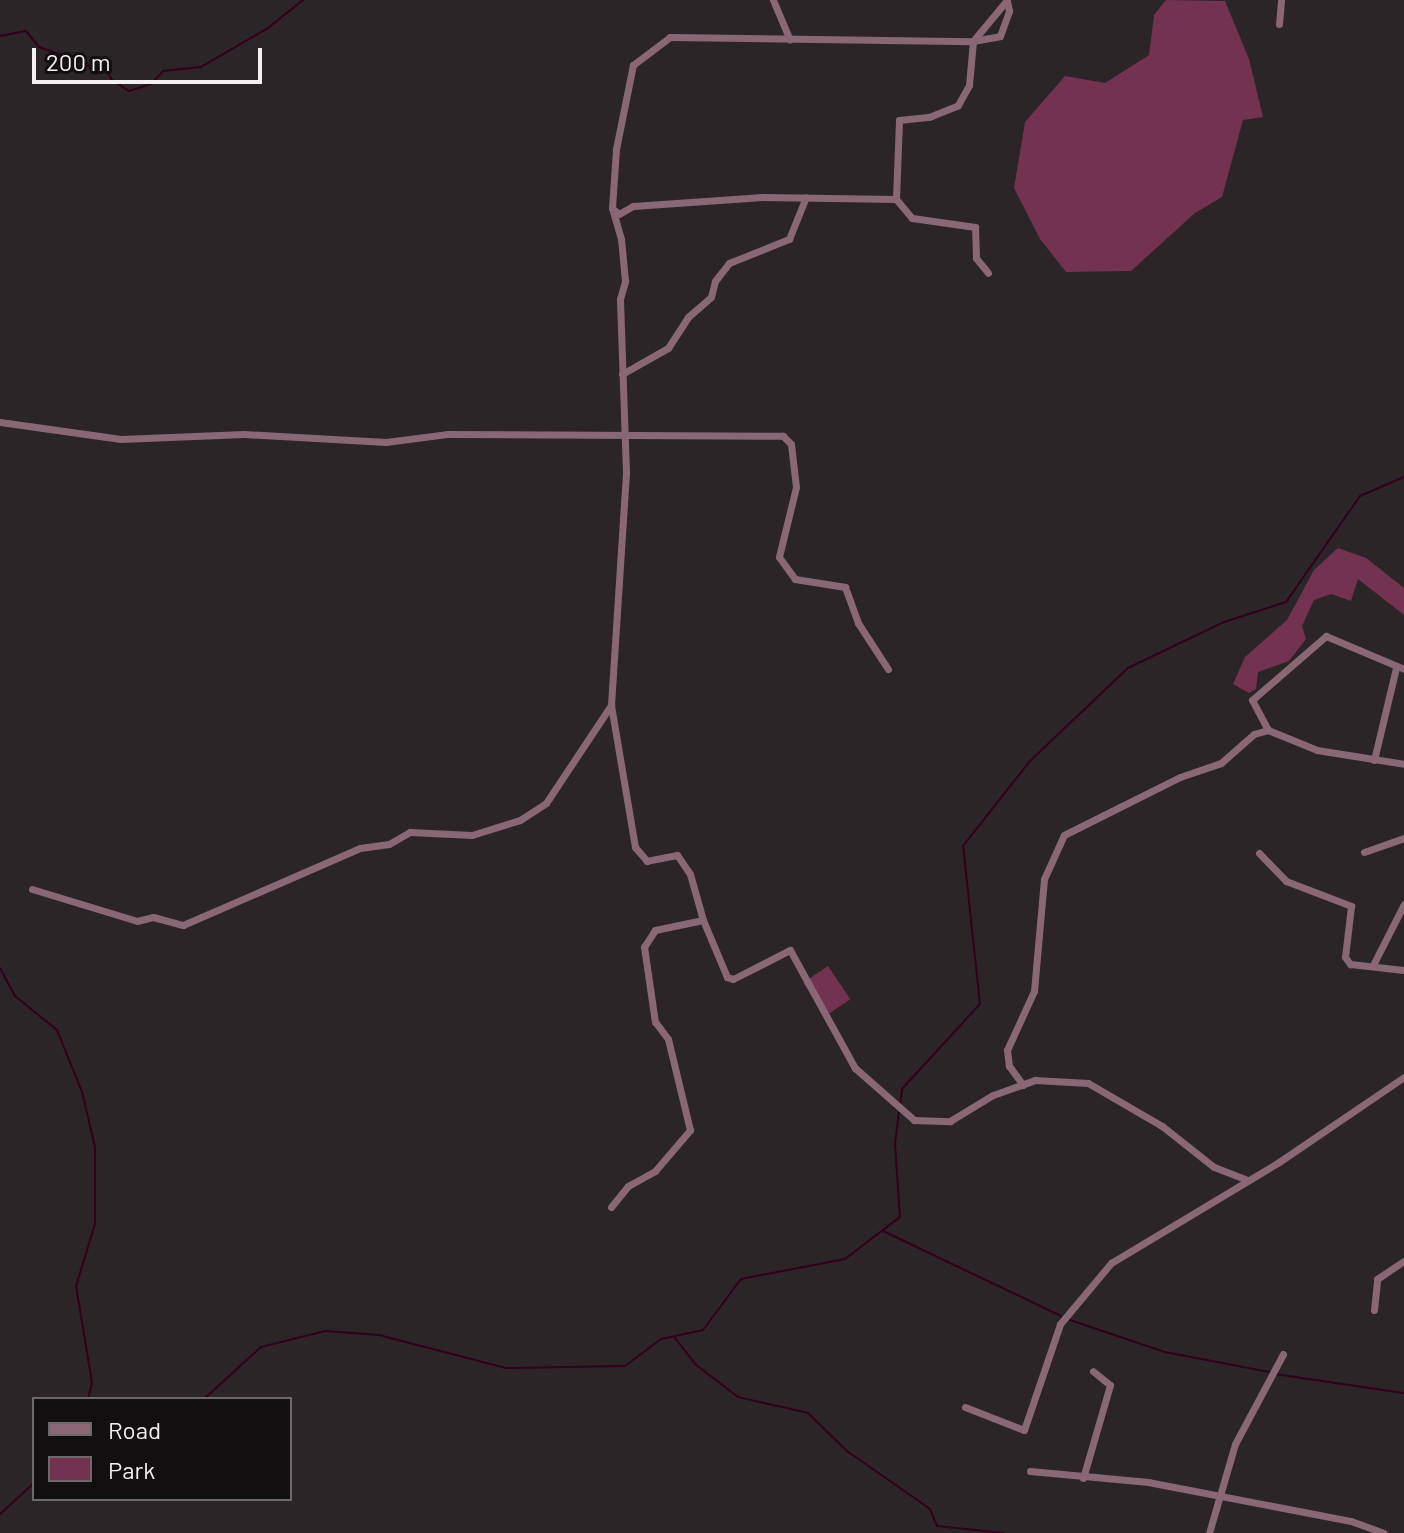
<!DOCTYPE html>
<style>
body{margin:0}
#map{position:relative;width:1404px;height:1533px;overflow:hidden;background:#2b2527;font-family:Barlow,sans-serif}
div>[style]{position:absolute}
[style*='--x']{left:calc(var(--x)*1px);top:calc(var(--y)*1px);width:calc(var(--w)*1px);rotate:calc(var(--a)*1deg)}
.green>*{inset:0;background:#733250;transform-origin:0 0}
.stream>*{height:2px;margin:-1px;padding:0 1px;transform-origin:1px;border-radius:1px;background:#31011b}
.minor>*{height:7px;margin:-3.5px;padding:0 3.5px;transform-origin:3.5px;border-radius:3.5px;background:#896774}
span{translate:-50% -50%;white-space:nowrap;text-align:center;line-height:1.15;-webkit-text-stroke:6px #120f10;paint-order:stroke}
.legend{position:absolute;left:32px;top:1397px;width:260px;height:104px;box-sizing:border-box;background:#120f10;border:2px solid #6c696a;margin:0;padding:10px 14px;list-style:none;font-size:24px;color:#f4eff1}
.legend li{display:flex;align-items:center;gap:16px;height:40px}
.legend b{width:40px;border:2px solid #6c696a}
.scale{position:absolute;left:32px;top:48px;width:230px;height:36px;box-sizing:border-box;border:4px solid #f4eff1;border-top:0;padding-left:10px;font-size:24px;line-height:28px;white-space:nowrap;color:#f4eff1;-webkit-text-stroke:6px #120f10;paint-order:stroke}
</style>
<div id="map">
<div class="green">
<i style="clip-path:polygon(1166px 0,1225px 1px,1249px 59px,1263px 117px,1243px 120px,1222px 197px,1195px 213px,1131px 271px,1066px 272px,1040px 239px,1014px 188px,1025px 122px,1065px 76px,1105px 83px,1149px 55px,1154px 15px)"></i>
<i style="clip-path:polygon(1338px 548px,1366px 558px,1404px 588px,1404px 615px,1358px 579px,1351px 601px,1331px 594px,1314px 600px,1302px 626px,1306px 639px,1289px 661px,1258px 672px,1256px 689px,1249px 693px,1233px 684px,1245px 657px,1287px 620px,1314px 570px)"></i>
<i style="left:828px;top:966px;width:40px;height:30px;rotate:56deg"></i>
</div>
<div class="stream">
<i style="--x:0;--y:36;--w:26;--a:-11"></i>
<i style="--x:26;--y:31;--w:21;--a:51"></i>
<i style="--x:39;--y:47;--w:51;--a:19.5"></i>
<i style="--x:87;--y:64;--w:13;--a:48"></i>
<i style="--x:96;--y:74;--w:12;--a:-42"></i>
<i style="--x:105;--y:66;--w:14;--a:65"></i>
<i style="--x:111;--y:79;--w:22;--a:34"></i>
<i style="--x:129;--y:91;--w:23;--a:-18"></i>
<i style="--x:151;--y:84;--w:18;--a:-47"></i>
<i style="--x:163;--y:71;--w:38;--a:-6"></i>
<i style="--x:201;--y:67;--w:78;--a:-30.2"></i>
<i style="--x:268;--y:28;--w:45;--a:-38.7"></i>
<i style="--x:0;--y:968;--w:32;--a:62"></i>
<i style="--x:15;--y:996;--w:54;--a:39"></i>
<i style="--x:57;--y:1030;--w:67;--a:68"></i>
<i style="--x:82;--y:1092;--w:57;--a:76.7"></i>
<i style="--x:95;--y:1147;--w:77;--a:90"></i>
<i style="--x:95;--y:1224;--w:65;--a:107"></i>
<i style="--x:76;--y:1286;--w:98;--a:80.6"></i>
<i style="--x:92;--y:1383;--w:16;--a:104"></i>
<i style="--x:900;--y:1106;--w:17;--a:-83"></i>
<i style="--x:902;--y:1089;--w:115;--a:-47.5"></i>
<i style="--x:980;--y:1004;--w:159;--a:-96.1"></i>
<i style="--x:963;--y:846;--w:108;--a:-51.8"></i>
<i style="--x:1030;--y:761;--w:135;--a:-43.5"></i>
<i style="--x:1128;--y:668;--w:106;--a:-25.6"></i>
<i style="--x:1224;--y:622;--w:65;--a:-17.9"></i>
<i style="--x:1286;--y:602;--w:129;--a:-55.1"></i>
<i style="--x:1360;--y:496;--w:48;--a:-23.4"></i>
<i style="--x:883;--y:1231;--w:197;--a:25.5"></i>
<i style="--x:1067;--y:1319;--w:103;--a:18.6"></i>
<i style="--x:1165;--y:1352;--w:106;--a:10.9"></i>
<i style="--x:675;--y:1338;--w:33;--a:52"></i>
<i style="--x:695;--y:1364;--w:54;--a:37.5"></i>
<i style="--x:738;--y:1397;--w:72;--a:12.9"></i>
<i style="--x:808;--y:1413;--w:54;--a:44.3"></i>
<i style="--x:847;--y:1451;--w:101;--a:34.9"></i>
<i style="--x:930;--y:1509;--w:18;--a:68"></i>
<i style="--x:937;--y:1526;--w:67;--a:6"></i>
<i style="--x:1275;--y:1374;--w:130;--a:8.4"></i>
<i style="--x:204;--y:1399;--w:77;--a:-42.4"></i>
<i style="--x:261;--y:1347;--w:66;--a:-14"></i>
<i style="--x:325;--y:1331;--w:54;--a:4.2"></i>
<i style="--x:379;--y:1335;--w:131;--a:14.6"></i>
<i style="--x:506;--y:1368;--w:119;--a:-1"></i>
<i style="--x:625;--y:1366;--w:45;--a:-36.9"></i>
<i style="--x:661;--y:1339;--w:43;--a:-12.1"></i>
<i style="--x:703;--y:1330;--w:64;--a:-53.3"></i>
<i style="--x:741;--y:1279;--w:106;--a:-10.9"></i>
<i style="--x:845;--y:1259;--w:69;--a:-37.4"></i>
<i style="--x:900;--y:1217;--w:73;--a:-93.9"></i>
<i style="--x:895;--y:1144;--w:32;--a:-83"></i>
<i style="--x:0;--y:1514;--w:46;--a:-42.4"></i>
</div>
<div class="minor">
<i style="--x:773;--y:0;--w:43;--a:67"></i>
<i style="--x:1279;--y:24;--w:24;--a:-85"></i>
<i style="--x:896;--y:199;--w:79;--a:-87.8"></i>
<i style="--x:899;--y:120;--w:30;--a:-6"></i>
<i style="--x:929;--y:117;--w:31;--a:-22"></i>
<i style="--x:958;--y:105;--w:23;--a:-61"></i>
<i style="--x:969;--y:85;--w:44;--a:-84.8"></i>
<i style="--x:973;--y:41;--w:27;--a:-10"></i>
<i style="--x:1000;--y:36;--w:27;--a:-70"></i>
<i style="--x:1009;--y:11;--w:10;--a:-101"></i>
<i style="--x:614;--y:210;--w:6;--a:39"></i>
<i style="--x:619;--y:214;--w:16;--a:-30"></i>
<i style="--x:633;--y:206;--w:130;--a:-4"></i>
<i style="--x:763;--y:197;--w:133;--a:0.9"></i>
<i style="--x:896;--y:199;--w:25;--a:50"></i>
<i style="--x:912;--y:218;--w:64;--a:8.1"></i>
<i style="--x:975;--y:227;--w:31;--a:88"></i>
<i style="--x:976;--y:258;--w:19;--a:51"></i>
<i style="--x:622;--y:374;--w:53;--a:-29.5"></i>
<i style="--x:668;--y:348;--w:37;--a:-57"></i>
<i style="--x:688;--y:317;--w:30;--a:-41"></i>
<i style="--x:711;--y:297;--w:16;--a:-76"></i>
<i style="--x:715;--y:281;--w:23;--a:-52"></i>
<i style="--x:729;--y:263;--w:65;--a:-21.8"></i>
<i style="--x:789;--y:239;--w:45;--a:-68"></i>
<i style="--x:0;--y:422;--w:122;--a:8"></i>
<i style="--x:121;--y:439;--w:123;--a:-2.3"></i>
<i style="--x:244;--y:434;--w:142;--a:3.2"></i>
<i style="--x:386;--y:442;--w:63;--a:-7.4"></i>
<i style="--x:448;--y:434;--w:335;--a:0.3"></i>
<i style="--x:783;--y:436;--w:11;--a:45"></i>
<i style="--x:791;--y:444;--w:43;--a:83.4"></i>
<i style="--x:796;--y:487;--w:72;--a:103.7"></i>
<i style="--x:779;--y:557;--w:27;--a:54"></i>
<i style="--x:795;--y:579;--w:51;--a:9.1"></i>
<i style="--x:845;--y:587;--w:38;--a:70"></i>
<i style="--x:858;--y:623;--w:55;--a:56.9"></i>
<i style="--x:1268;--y:730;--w:34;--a:-118"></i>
<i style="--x:1252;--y:700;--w:98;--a:-40.9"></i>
<i style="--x:1326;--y:636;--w:85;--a:22.9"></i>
<i style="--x:1374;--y:760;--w:95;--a:-76.6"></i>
<i style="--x:1364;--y:852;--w:42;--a:-19.3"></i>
<i style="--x:1259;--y:853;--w:39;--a:46"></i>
<i style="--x:1286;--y:881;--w:70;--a:21"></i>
<i style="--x:1351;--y:906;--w:51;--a:96.7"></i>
<i style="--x:1345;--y:957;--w:9;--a:54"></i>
<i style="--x:1350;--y:964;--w:54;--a:6.3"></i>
<i style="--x:32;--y:889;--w:110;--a:16.9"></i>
<i style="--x:137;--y:921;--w:16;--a:-14"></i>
<i style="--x:153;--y:917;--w:31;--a:15"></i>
<i style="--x:183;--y:925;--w:193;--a:-23.5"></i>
<i style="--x:360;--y:848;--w:29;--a:-8"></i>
<i style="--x:389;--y:844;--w:24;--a:-30"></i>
<i style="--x:410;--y:832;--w:62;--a:2.8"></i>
<i style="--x:472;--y:835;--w:50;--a:-17.4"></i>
<i style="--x:520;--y:820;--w:31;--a:-33"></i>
<i style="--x:546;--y:803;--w:118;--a:-56.4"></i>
<i style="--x:703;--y:920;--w:62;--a:67.2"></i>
<i style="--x:727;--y:977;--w:6;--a:18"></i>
<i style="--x:733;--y:979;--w:64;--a:-27"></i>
<i style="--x:790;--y:950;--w:135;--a:61.2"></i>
<i style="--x:855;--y:1068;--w:79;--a:41.4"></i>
<i style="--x:914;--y:1120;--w:36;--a:2"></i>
<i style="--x:950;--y:1121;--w:50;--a:-31.2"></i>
<i style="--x:993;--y:1095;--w:45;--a:-19.7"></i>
<i style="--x:1035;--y:1080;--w:53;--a:3.2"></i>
<i style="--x:1088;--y:1083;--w:86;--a:30.2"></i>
<i style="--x:1162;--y:1126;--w:66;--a:38.3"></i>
<i style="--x:1214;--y:1167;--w:36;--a:21"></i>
<i style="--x:1374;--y:963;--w:66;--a:-63"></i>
<i style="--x:1023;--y:1085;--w:24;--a:-126"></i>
<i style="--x:1009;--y:1066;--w:16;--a:-97"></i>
<i style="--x:1007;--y:1050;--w:65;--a:-65.4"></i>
<i style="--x:1034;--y:991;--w:112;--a:-84.9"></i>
<i style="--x:1044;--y:879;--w:48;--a:-65.6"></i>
<i style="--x:1064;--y:835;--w:130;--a:-26.6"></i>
<i style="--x:1180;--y:777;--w:43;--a:-18.9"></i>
<i style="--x:1221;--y:763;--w:44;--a:-41.3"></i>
<i style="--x:1254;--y:734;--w:15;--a:-16"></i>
<i style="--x:1268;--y:730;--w:53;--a:22.2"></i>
<i style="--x:1317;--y:750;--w:88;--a:9.1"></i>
<i style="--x:611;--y:1207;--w:27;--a:-51"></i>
<i style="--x:628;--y:1186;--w:31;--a:-29"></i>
<i style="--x:655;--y:1171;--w:54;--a:-49.5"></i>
<i style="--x:690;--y:1130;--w:94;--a:-103.6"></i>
<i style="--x:668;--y:1039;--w:21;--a:-127"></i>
<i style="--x:655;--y:1022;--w:76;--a:-98.3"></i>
<i style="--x:644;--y:947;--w:20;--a:-57"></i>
<i style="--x:655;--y:930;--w:49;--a:-11.8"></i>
<i style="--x:703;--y:920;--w:48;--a:-105.8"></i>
<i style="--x:690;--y:874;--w:23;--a:-124"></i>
<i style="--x:677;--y:855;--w:31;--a:169"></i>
<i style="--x:647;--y:861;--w:18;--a:-131"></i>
<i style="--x:635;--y:847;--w:144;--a:-99.6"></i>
<i style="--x:611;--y:705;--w:233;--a:-86.3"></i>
<i style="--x:626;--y:472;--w:173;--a:-92"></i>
<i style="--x:620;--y:299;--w:19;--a:-74"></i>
<i style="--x:625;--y:281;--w:42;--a:-95.4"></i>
<i style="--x:621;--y:239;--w:32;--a:-106"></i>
<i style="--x:612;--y:208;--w:59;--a:-86.1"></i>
<i style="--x:616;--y:149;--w:86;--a:-78.6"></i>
<i style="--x:633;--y:65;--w:46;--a:-37.1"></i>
<i style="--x:670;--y:37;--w:303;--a:0.8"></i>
<i style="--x:973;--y:41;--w:53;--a:-50.3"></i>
<i style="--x:1374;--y:1310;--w:31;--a:-84"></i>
<i style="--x:1377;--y:1279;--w:32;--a:-34"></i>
<i style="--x:965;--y:1407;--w:63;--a:21.3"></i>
<i style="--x:1024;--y:1430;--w:112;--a:-71.2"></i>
<i style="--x:1060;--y:1324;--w:80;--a:-50.1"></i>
<i style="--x:1111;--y:1263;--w:196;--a:-31"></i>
<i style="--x:1279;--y:1162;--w:151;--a:-34.2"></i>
<i style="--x:1030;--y:1471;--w:119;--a:5.3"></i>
<i style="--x:1148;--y:1482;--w:207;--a:10.9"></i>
<i style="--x:1351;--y:1521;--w:35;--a:20"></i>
<i style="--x:1083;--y:1478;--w:97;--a:-73.8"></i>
<i style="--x:1110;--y:1385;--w:22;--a:-141"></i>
<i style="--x:1209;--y:1533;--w:93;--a:-73.7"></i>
<i style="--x:1235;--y:1444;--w:102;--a:-61.9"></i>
</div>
<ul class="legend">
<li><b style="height:10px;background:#896774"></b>Road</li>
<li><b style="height:22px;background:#733250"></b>Park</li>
</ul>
<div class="scale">200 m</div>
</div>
